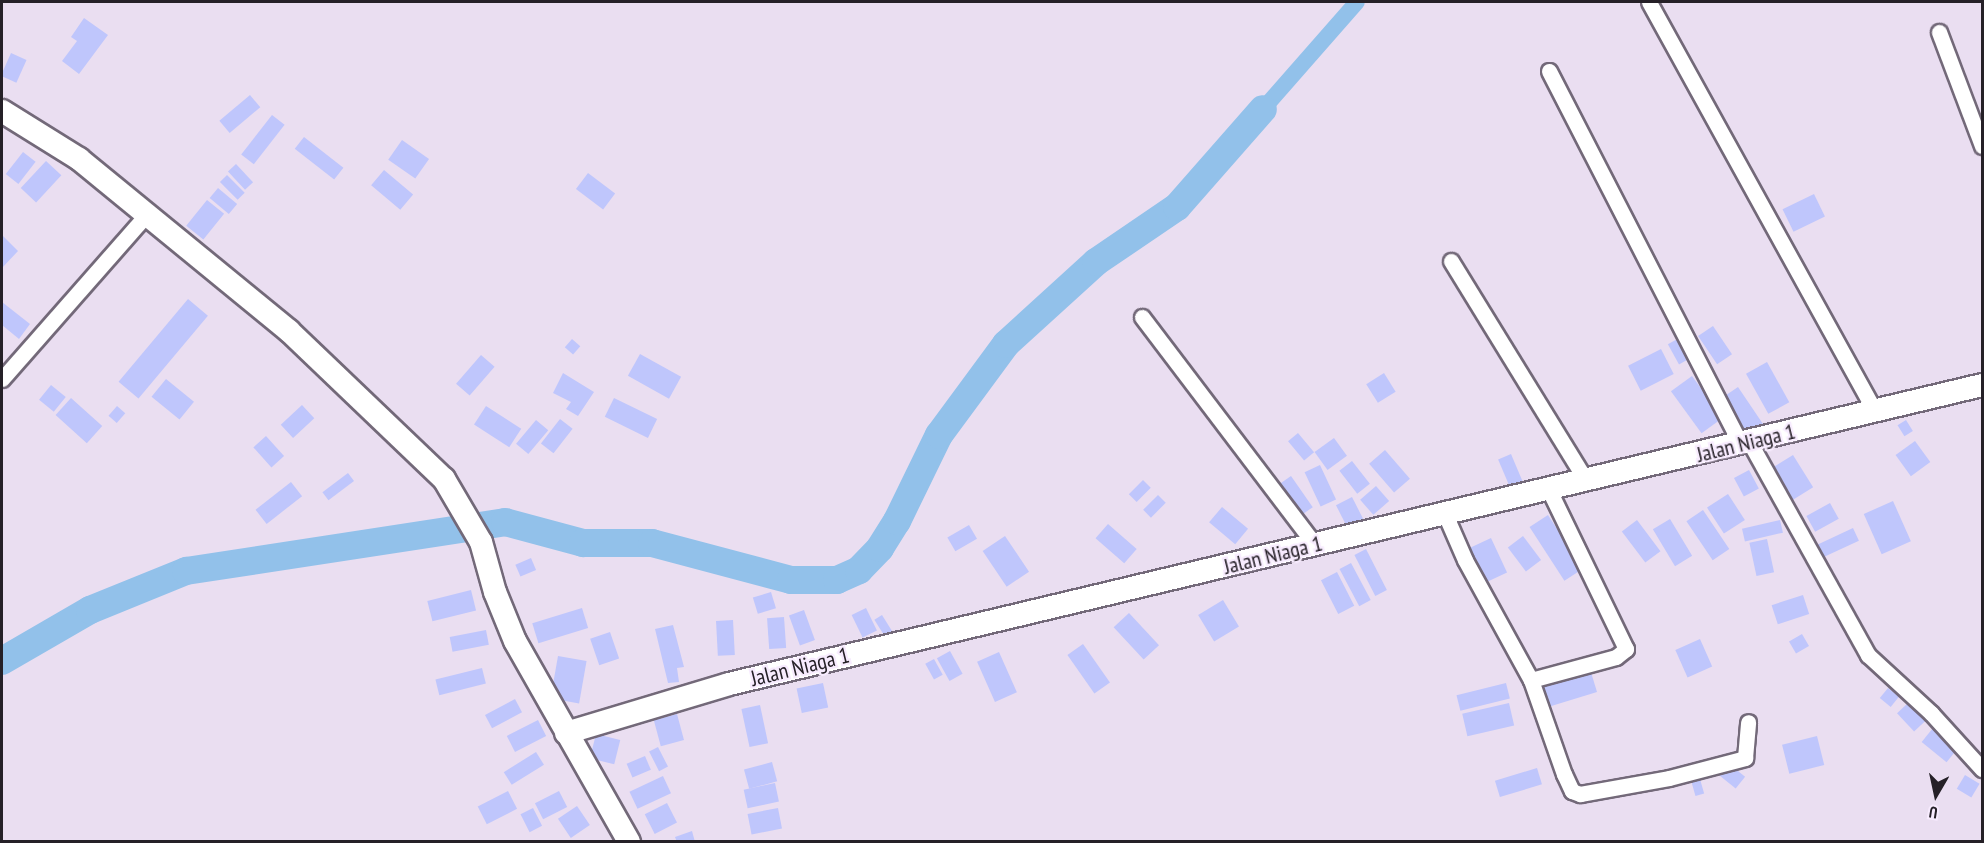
<!DOCTYPE html>
<style>
body{margin:0}
#map{position:relative;width:1984px;height:843px;overflow:hidden;background:#eadef1;font-family:"PT Sans Narrow",sans-serif}
div>[style]{position:absolute}
[style*='--x']{left:calc(var(--x)*1px);top:calc(var(--y)*1px);width:calc(var(--w)*1px);rotate:calc(var(--a)*1deg)}
.canal>*{height:16px;margin:-8px;padding:0 8px;transform-origin:8px;border-radius:8px;background:#92c1ea}
.river>*{height:28px;margin:-14px;padding:0 14px;transform-origin:14px;border-radius:14px;background:#92c1ea}
.building>*{inset:0;background:#bfc6fc;transform-origin:0 0}
.roads{filter:drop-shadow(2px 0 #736979) drop-shadow(-2px 0 #736979) drop-shadow(0 2px #736979) drop-shadow(0 -2px #736979)}
.street>*{height:15px;margin:-7.5px;padding:0 7.5px;transform-origin:7.5px;border-radius:7.5px;background:#fff}
.secondary>*{height:22px;margin:-11px;padding:0 11px;transform-origin:11px;border-radius:11px;background:#fff}
span{translate:-50% -50%;white-space:nowrap;text-align:center;line-height:1.15;-webkit-text-stroke:4.5px #f7ebfe;paint-order:stroke}
.street-label{font-size:22px;color:#252027}
.frame{position:absolute;inset:0;border:3px solid #252027;pointer-events:none}
.north{position:absolute;left:1906px;top:765px;width:60px;height:60px;-webkit-text-stroke:4px #f7ebfe;paint-order:stroke;rotate:189deg;font-size:16px;font-weight:700;line-height:24px;text-align:center;color:#252027}
.north::after{content:'';display:block;margin:auto;width:21px;height:27px;background:#252027;clip-path:polygon(50% 0,100% 100%,50% 72%,0 100%)}
</style>
<div id="map">
<div class="canal">
<i style="--x:1263;--y:109;--w:142;--a:-48.7"></i>
</div>
<div class="river">
<i style="--x:2;--y:661;--w:102;--a:-30.1"></i>
<i style="--x:90;--y:610;--w:104;--a:-22.1"></i>
<i style="--x:186;--y:571;--w:323;--a:-8.7"></i>
<i style="--x:505;--y:522;--w:81;--a:15.1"></i>
<i style="--x:583;--y:543;--w:69;--a:0"></i>
<i style="--x:652;--y:543;--w:144;--a:14.9"></i>
<i style="--x:791;--y:580;--w:46;--a:0"></i>
<i style="--x:837;--y:580;--w:24;--a:-24"></i>
<i style="--x:859;--y:570;--w:30;--a:-46"></i>
<i style="--x:880;--y:548;--w:32;--a:-58"></i>
<i style="--x:897;--y:521;--w:96;--a:-64"></i>
<i style="--x:939;--y:435;--w:113;--a:-53.6"></i>
<i style="--x:1006;--y:344;--w:122;--a:-42.3"></i>
<i style="--x:1096;--y:262;--w:98;--a:-34.2"></i>
<i style="--x:1177;--y:207;--w:130;--a:-48.7"></i>
</div>
<div class="building">
<i style="clip-path:polygon(84px 18px,108px 35px,79px 74px,62px 61px,77px 41px,71px 37px)"></i>
<i style="left:11px;top:53px;width:17px;height:25px;rotate:24deg"></i>
<i style="left:250px;top:95px;width:16px;height:40px;rotate:50deg"></i>
<i style="left:272px;top:115px;width:16px;height:50px;rotate:38deg"></i>
<i style="left:304px;top:137px;width:50px;height:15px;rotate:38deg"></i>
<i style="left:402px;top:140px;width:33px;height:24px;rotate:35deg"></i>
<i style="left:23px;top:152px;width:16px;height:28px;rotate:38deg"></i>
<i style="left:46px;top:161px;width:21px;height:37px;rotate:43deg"></i>
<i style="left:236px;top:164px;width:25px;height:11px;rotate:47deg"></i>
<i style="left:384px;top:170px;width:38px;height:20px;rotate:40deg"></i>
<i style="left:588px;top:173px;width:34px;height:20px;rotate:37deg"></i>
<i style="left:227px;top:175px;width:25px;height:10px;rotate:45deg"></i>
<i style="left:218px;top:188px;width:25px;height:13px;rotate:40deg"></i>
<i style="left:1814px;top:194px;width:25px;height:35px;rotate:64deg"></i>
<i style="left:207px;top:200px;width:22px;height:33px;rotate:39deg"></i>
<i style="clip-path:polygon(2px 235px,18px 251px,2px 268px)"></i>
<i style="left:188px;top:299px;width:26px;height:108px;rotate:40deg"></i>
<i style="clip-path:polygon(2px 302px,30px 324px,19px 339px,2px 325px)"></i>
<i style="left:1713px;top:326px;width:34px;height:18px;rotate:56deg"></i>
<i style="left:1681px;top:337px;width:23px;height:15px;rotate:61deg"></i>
<i style="left:572px;top:339px;width:11px;height:11px;rotate:41deg"></i>
<i style="left:1661px;top:349px;width:28px;height:37px;rotate:63deg"></i>
<i style="left:640px;top:354px;width:47px;height:25px;rotate:29deg"></i>
<i style="left:481px;top:355px;width:18px;height:38px;rotate:41deg"></i>
<i style="left:1767px;top:362px;width:46px;height:24px;rotate:61deg"></i>
<i style="clip-path:polygon(563px 373px,594px 392px,578px 416px,566px 409px,571px 402px,553px 393px)"></i>
<i style="left:1384px;top:373px;width:22px;height:21px;rotate:58deg"></i>
<i style="left:1692px;top:376px;width:52px;height:26px;rotate:54deg"></i>
<i style="left:166px;top:379px;width:36px;height:23px;rotate:39deg"></i>
<i style="left:51px;top:385px;width:19px;height:19px;rotate:39deg"></i>
<i style="left:1738px;top:387px;width:45px;height:20px;rotate:56deg"></i>
<i style="left:71px;top:398px;width:42px;height:23px;rotate:42deg"></i>
<i style="left:614px;top:398px;width:48px;height:21px;rotate:26deg"></i>
<i style="left:302px;top:405px;width:18px;height:29px;rotate:47deg"></i>
<i style="left:117px;top:406px;width:11px;height:13px;rotate:41deg"></i>
<i style="left:486px;top:406px;width:42px;height:22px;rotate:33deg"></i>
<i style="left:560px;top:419px;width:16px;height:31px;rotate:38deg"></i>
<i style="left:536px;top:420px;width:16px;height:31px;rotate:40deg"></i>
<i style="left:1906px;top:420px;width:13px;height:10px;rotate:58deg"></i>
<i style="left:1298px;top:433px;width:25px;height:13px;rotate:50deg"></i>
<i style="left:266px;top:436px;width:27px;height:17px;rotate:48deg"></i>
<i style="left:1334px;top:438px;width:22px;height:24px;rotate:54deg"></i>
<i style="left:1915px;top:441px;width:26px;height:24px;rotate:54deg"></i>
<i style="left:1385px;top:450px;width:38px;height:21px;rotate:49deg"></i>
<i style="left:1511px;top:454px;width:33px;height:14px;rotate:67deg"></i>
<i style="left:1793px;top:455px;width:38px;height:28px;rotate:58deg"></i>
<i style="left:1352px;top:461px;width:29px;height:16px;rotate:52deg"></i>
<i style="left:1320px;top:465px;width:38px;height:17px;rotate:65deg"></i>
<i style="left:1749px;top:470px;width:21px;height:17px;rotate:62deg"></i>
<i style="left:348px;top:473px;width:10px;height:32px;rotate:53deg"></i>
<i style="left:1291px;top:476px;width:38px;height:18px;rotate:55deg"></i>
<i style="left:1143px;top:480px;width:11px;height:20px;rotate:45deg"></i>
<i style="left:291px;top:482px;width:18px;height:45px;rotate:52deg"></i>
<i style="left:1376px;top:486px;width:20px;height:21px;rotate:49deg"></i>
<i style="left:1728px;top:494px;width:31px;height:25px;rotate:57deg"></i>
<i style="left:1158px;top:495px;width:11px;height:21px;rotate:45deg"></i>
<i style="left:1352px;top:497px;width:30px;height:18px;rotate:63deg"></i>
<i style="left:1893px;top:501px;width:44px;height:32px;rotate:66deg"></i>
<i style="left:1830px;top:503px;width:18px;height:27px;rotate:61deg"></i>
<i style="left:1222px;top:507px;width:34px;height:20px;rotate:40deg"></i>
<i style="left:1703px;top:510px;width:47px;height:20px;rotate:56deg"></i>
<i style="left:1548px;top:515px;width:64px;height:22px;rotate:57deg"></i>
<i style="left:1670px;top:519px;width:43px;height:20px;rotate:59deg"></i>
<i style="left:1637px;top:520px;width:39px;height:19px;rotate:53deg"></i>
<i style="left:1780px;top:520px;width:13px;height:39px;rotate:77deg"></i>
<i style="left:1108px;top:524px;width:38px;height:19px;rotate:41deg"></i>
<i style="left:969px;top:525px;width:16px;height:25px;rotate:60deg"></i>
<i style="left:1853px;top:528px;width:14px;height:40px;rotate:65deg"></i>
<i style="left:1005px;top:536px;width:43px;height:27px;rotate:56deg"></i>
<i style="left:1523px;top:536px;width:30px;height:19px;rotate:53deg"></i>
<i style="left:1491px;top:538px;width:38px;height:23px;rotate:65deg"></i>
<i style="left:1767px;top:539px;width:34px;height:18px;rotate:78deg"></i>
<i style="left:1366px;top:549px;width:46px;height:13px;rotate:63deg"></i>
<i style="left:531px;top:558px;width:13px;height:17px;rotate:67deg"></i>
<i style="left:1351px;top:563px;width:42px;height:13px;rotate:62deg"></i>
<i style="left:1337px;top:572px;width:38px;height:18px;rotate:63deg"></i>
<i style="left:471px;top:590px;width:21px;height:45px;rotate:76deg"></i>
<i style="left:771px;top:592px;width:17px;height:19px;rotate:73deg"></i>
<i style="left:1803px;top:595px;width:20px;height:33px;rotate:72deg"></i>
<i style="left:1223px;top:600px;width:31px;height:29px;rotate:59deg"></i>
<i style="left:582px;top:608px;width:21px;height:52px;rotate:73deg"></i>
<i style="left:866px;top:608px;width:25px;height:16px;rotate:64deg"></i>
<i style="left:804px;top:610px;width:32px;height:16px;rotate:70deg"></i>
<i style="left:1129px;top:613px;width:44px;height:21px;rotate:47deg"></i>
<i style="left:882px;top:615px;width:26px;height:9px;rotate:58deg"></i>
<i style="left:784px;top:617px;width:31px;height:17px;rotate:86deg"></i>
<i style="left:733px;top:620px;width:35px;height:17px;rotate:87deg"></i>
<i style="clip-path:polygon(673px 625px,684px 667px,677px 668px,679px 682px,668px 683px,655px 629px)"></i>
<i style="left:486px;top:630px;width:15px;height:37px;rotate:79deg"></i>
<i style="left:610px;top:632px;width:28px;height:21px;rotate:71deg"></i>
<i style="left:1802px;top:634px;width:14px;height:15px;rotate:60deg"></i>
<i style="left:1700px;top:639px;width:30px;height:27px;rotate:66deg"></i>
<i style="left:1083px;top:644px;width:47px;height:19px;rotate:55deg"></i>
<i style="left:950px;top:651px;width:26px;height:15px;rotate:61deg"></i>
<i style="left:999px;top:652px;width:44px;height:24px;rotate:66deg"></i>
<i style="left:558px;top:656px;width:29px;height:43px;rotate:10deg"></i>
<i style="left:934px;top:659px;width:18px;height:10px;rotate:61deg"></i>
<i style="left:482px;top:668px;width:16px;height:48px;rotate:76deg"></i>
<i style="left:1590px;top:669px;width:24px;height:52px;rotate:73deg"></i>
<i style="left:823px;top:683px;width:25px;height:27px;rotate:78deg"></i>
<i style="left:1506px;top:683px;width:16px;height:51px;rotate:76deg"></i>
<i style="left:1888px;top:688px;width:14px;height:13px;rotate:39deg"></i>
<i style="left:515px;top:699px;width:15px;height:34px;rotate:62deg"></i>
<i style="left:1509px;top:703px;width:23px;height:48px;rotate:77deg"></i>
<i style="left:1908px;top:703px;width:25px;height:15px;rotate:47deg"></i>
<i style="left:760px;top:705px;width:39px;height:19px;rotate:78deg"></i>
<i style="left:677px;top:714px;width:27px;height:24px;rotate:75deg"></i>
<i style="left:538px;top:720px;width:18px;height:35px;rotate:63deg"></i>
<i style="left:1933px;top:728px;width:32px;height:18px;rotate:39deg"></i>
<i style="left:596px;top:734px;width:25px;height:25px;rotate:14deg"></i>
<i style="left:1817px;top:736px;width:30px;height:36px;rotate:76deg"></i>
<i style="left:658px;top:747px;width:22px;height:10px;rotate:63deg"></i>
<i style="left:536px;top:752px;width:15px;height:38px;rotate:58deg"></i>
<i style="left:645px;top:756px;width:15px;height:20px;rotate:67deg"></i>
<i style="left:772px;top:762px;width:20px;height:29px;rotate:75deg"></i>
<i style="left:1728px;top:763px;width:22px;height:15px;rotate:39deg"></i>
<i style="left:1537px;top:768px;width:17px;height:44px;rotate:73deg"></i>
<i style="left:1965px;top:775px;width:17px;height:16px;rotate:31deg"></i>
<i style="left:663px;top:776px;width:19px;height:37px;rotate:65deg"></i>
<i style="left:1700px;top:779px;width:15px;height:9px;rotate:74deg"></i>
<i style="left:775px;top:783px;width:19px;height:32px;rotate:78deg"></i>
<i style="left:508px;top:791px;width:20px;height:34px;rotate:63deg"></i>
<i style="left:559px;top:791px;width:18px;height:27px;rotate:63deg"></i>
<i style="left:667px;top:803px;width:22px;height:25px;rotate:63deg"></i>
<i style="left:577px;top:806px;width:23px;height:23px;rotate:56deg"></i>
<i style="left:533px;top:808px;width:20px;height:14px;rotate:63deg"></i>
<i style="left:778px;top:808px;width:21px;height:31px;rotate:79deg"></i>
<i style="clip-path:polygon(692px 831px,695px 842px,677px 842px,675px 837px)"></i>
</div>
<div class="roads">
<div class="street">
<i style="--x:1649;--y:2;--w:467;--a:61.1"></i>
<i style="--x:1939;--y:32;--w:122;--a:69.3"></i>
<i style="--x:1549;--y:71;--w:420;--a:62.8"></i>
<i style="--x:1451;--y:261;--w:259;--a:58.4"></i>
<i style="--x:1142;--y:317;--w:286;--a:52.8"></i>
<i style="--x:2;--y:379;--w:217;--a:-48.7"></i>
<i style="--x:1750;--y:443;--w:243;--a:60.9"></i>
<i style="--x:1868;--y:655;--w:86;--a:42.6"></i>
<i style="--x:1931;--y:713;--w:76;--a:47.7"></i>
<i style="--x:1445;--y:514;--w:50;--a:66.5"></i>
<i style="--x:1465;--y:560;--w:137;--a:61.2"></i>
<i style="--x:1531;--y:680;--w:88;--a:-15.1"></i>
<i style="--x:1616;--y:657;--w:13;--a:-39"></i>
<i style="--x:1626;--y:649;--w:177;--a:-115.8"></i>
<i style="--x:1531;--y:680;--w:100;--a:70.7"></i>
<i style="--x:1564;--y:774;--w:19;--a:65"></i>
<i style="--x:1572;--y:791;--w:9;--a:21"></i>
<i style="--x:1580;--y:794;--w:90;--a:-10.2"></i>
<i style="--x:1669;--y:778;--w:79;--a:-14.7"></i>
<i style="--x:1745;--y:758;--w:36;--a:-85"></i>
</div>
<div class="secondary">
<i style="--x:2;--y:111;--w:91;--a:31.9"></i>
<i style="--x:79;--y:159;--w:271;--a:39.3"></i>
<i style="--x:289;--y:331;--w:214;--a:43.7"></i>
<i style="--x:444;--y:479;--w:73;--a:59.6"></i>
<i style="--x:481;--y:542;--w:52;--a:74.4"></i>
<i style="--x:495;--y:592;--w:53;--a:67.8"></i>
<i style="--x:515;--y:641;--w:231;--a:60.4"></i>
<i style="--x:566;--y:733;--w:170;--a:-16.7"></i>
<i style="--x:729;--y:684;--w:1288;--a:-13.42"></i>
</div>
</div>
<div class="street-label">
<span style="left:1746px;top:443px;rotate:-14deg">Jalan Niaga 1</span>
<span style="left:1273px;top:555px;rotate:-14deg">Jalan Niaga 1</span>
<span style="left:800px;top:667px;rotate:-14deg">Jalan Niaga 1</span>
</div>
<div class="frame"></div>
<div class="north">U</div>
</div>
